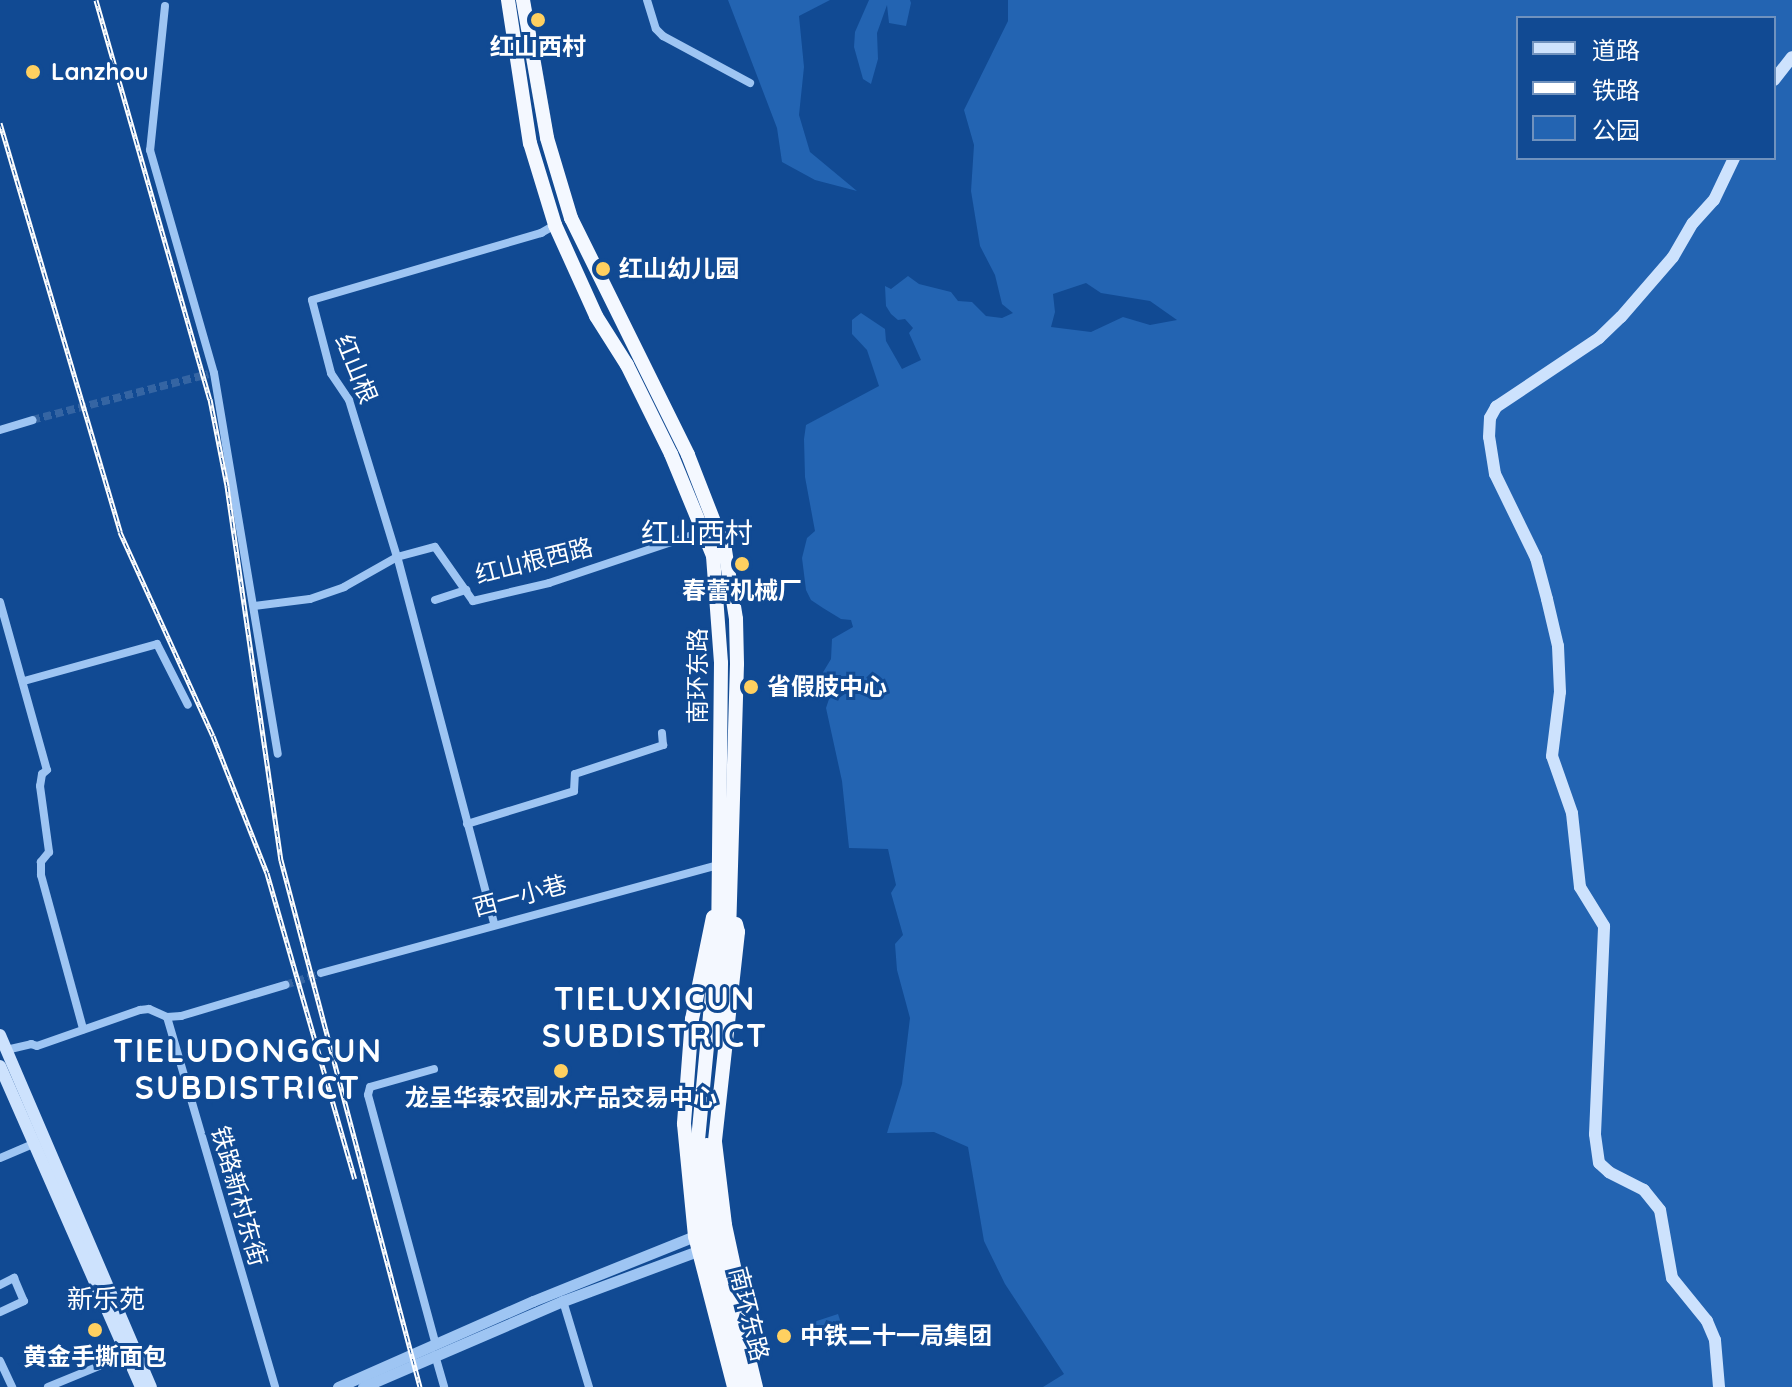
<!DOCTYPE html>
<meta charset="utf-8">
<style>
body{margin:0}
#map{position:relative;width:1792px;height:1387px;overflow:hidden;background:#114a93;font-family:Quicksand,"Noto Sans SC",sans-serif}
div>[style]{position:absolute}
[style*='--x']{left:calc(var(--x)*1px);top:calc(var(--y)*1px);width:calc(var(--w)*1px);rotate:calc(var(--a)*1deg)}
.green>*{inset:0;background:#2364b2;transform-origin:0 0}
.minor-tunnel>*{height:8px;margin-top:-4px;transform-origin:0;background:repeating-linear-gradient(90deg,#3565a3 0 8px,transparent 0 12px)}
.minor>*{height:8px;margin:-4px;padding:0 4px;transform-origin:4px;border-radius:4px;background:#9ec5f3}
.tertiary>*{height:11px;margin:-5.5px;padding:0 5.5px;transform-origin:5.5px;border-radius:5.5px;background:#9ec5f3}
.secondary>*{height:12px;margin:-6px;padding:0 6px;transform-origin:6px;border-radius:6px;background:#cde2fd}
.trunk>*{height:14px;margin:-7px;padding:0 7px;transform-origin:7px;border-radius:7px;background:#f4f8ff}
.rail>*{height:5px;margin-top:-2.5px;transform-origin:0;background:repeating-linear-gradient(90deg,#114a93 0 6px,#fff 0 12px);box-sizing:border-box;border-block:2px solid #fff}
.trunk-bridge>*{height:14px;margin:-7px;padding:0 7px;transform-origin:7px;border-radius:7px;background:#f4f8ff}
.dots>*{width:22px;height:22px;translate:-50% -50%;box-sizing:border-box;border:4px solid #114a93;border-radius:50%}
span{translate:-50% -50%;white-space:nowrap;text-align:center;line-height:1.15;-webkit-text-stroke:6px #114a93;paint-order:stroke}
.poi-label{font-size:24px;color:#fff;font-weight:700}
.left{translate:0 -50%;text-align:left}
.street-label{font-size:24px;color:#fff}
.neighbourhood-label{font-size:26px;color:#fff}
.quarter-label{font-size:28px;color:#fff}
.district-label{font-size:32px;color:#fff;font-weight:700;letter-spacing:2px}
.legend{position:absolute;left:1516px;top:16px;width:260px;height:144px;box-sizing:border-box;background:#114a93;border:2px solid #7092be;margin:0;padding:10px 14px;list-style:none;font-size:24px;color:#fff}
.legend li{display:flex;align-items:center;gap:16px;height:40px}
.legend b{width:40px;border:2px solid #7092be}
</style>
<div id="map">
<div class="green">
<i style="clip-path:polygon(728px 0,830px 0,799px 16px,804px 67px,799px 115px,810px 152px,857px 191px,815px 180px,782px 162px,777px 128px)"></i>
<i style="clip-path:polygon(869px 0,910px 0,911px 3px,906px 26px,889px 23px,887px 5px,877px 33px,878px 59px,871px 84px,863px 79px,854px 47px,855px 32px)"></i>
<i style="clip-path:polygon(evenodd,1008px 0,1792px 0,1792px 1387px,1043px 1387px,1064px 1374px,1005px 1284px,984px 1241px,968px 1147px,934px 1132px,887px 1133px,902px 1084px,910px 1018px,897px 970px,895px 944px,903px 935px,891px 893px,896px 885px,888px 849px,849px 848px,842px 781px,826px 708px,829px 699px,822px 689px,822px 674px,831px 659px,832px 639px,853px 627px,851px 620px,841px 619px,823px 608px,811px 600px,806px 590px,802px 558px,807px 538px,815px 531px,805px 477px,804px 439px,806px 425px,879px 386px,867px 350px,852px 334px,852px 320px,861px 313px,885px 329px,886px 341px,902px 369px,921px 360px,909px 333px,913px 328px,905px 319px,898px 320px,891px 314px,886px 306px,885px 286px,891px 289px,908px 276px,919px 284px,951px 292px,958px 301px,972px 302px,986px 316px,1002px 318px,1013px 313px,1002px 304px,995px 275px,980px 246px,971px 191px,974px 145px,964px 110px,1008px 21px,1008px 0,1518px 18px,1774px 18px,1774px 158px,1518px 158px,1518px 18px,1008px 0,1086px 283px,1101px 293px,1150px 301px,1177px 320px,1150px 325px,1123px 317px,1091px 332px,1051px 327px,1055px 312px,1053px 294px,1086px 283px)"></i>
<i style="left:838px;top:1314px;width:20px;height:32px;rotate:72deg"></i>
</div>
<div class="minor-tunnel">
<i style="--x:32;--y:420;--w:182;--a:-14.6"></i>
<i style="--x:285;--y:985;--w:38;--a:-18"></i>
</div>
<div class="minor">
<i style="--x:647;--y:0;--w:30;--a:73"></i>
<i style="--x:656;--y:29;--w:10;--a:45"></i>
<i style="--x:663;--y:36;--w:99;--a:28.4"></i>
<i style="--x:165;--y:6;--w:145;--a:95.9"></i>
<i style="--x:150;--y:150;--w:232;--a:74"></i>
<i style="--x:214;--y:373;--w:386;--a:80.5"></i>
<i style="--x:0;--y:430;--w:34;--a:-17"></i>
<i style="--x:435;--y:600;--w:33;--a:-18"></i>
<i style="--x:0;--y:602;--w:174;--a:74.4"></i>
<i style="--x:47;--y:770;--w:6;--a:141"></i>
<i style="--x:42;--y:774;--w:12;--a:99"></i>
<i style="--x:40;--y:786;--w:67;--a:82.2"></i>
<i style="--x:49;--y:852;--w:13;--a:129"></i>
<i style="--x:41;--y:862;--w:13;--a:90"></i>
<i style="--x:41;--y:875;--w:160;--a:74.7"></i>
<i style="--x:254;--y:606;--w:56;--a:-7.1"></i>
<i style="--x:310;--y:599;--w:36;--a:-19"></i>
<i style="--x:344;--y:587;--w:61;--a:-29.5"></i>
<i style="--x:397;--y:557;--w:39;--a:-15"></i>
<i style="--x:435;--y:547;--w:66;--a:54.9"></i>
<i style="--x:473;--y:601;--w:78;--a:-13.3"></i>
<i style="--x:549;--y:583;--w:163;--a:-18.5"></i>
<i style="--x:24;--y:681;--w:138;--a:-15.5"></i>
<i style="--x:157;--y:644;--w:68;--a:63.1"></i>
<i style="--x:467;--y:824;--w:112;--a:-17.1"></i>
<i style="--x:574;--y:791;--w:17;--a:-87"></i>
<i style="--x:575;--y:774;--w:93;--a:-18.2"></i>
<i style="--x:663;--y:745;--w:12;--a:-95"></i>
<i style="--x:494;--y:923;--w:379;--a:-104.8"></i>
<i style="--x:397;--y:557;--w:164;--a:-107"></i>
<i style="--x:349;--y:400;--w:32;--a:-124"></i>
<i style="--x:331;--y:373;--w:75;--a:-104.6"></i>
<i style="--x:312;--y:300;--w:239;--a:-16.3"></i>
<i style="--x:541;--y:233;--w:16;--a:-30"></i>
<i style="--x:321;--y:973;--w:412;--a:-15.2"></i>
<i style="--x:167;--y:1017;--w:385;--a:73.7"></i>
<i style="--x:6;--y:1050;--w:26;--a:-13"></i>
<i style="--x:31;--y:1044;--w:6;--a:18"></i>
<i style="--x:37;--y:1046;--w:109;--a:-19.3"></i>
<i style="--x:140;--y:1010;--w:9;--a:-6"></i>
<i style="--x:149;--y:1009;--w:20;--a:24"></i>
<i style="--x:167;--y:1017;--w:14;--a:-4"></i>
<i style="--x:181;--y:1016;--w:109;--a:-16.6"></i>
<i style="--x:434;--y:1069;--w:66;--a:164.3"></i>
<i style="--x:370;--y:1087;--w:8;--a:104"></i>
<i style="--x:368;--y:1095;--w:259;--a:74.8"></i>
<i style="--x:0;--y:1158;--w:39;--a:-23"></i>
<i style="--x:0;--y:1285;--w:16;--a:-27"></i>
<i style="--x:14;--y:1278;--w:25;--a:67"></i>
<i style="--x:24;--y:1301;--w:26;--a:155"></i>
<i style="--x:563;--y:1301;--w:90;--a:73.2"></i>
<i style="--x:435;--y:1355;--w:33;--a:74"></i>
<i style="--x:0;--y:1361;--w:29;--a:65"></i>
<i style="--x:48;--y:1387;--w:84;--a:-22.3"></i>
</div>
<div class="tertiary">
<i style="--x:338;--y:1387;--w:213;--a:-23.8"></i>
<i style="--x:533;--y:1301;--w:182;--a:-21.9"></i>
<i style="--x:363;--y:1387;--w:218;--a:-23.3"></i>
<i style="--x:563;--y:1301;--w:149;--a:-20.4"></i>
</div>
<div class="secondary">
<i style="--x:1774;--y:80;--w:29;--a:-52"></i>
<i style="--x:0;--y:1035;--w:383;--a:66.8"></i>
<i style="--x:0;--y:1066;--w:351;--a:66.3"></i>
<i style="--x:1719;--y:1387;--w:47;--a:-94.9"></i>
<i style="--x:1715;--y:1340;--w:21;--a:-113"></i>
<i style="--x:1707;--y:1321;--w:55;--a:-129.1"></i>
<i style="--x:1672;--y:1278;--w:69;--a:-100"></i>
<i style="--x:1660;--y:1210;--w:26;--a:-129"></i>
<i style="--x:1644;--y:1190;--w:39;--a:-153"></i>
<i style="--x:1609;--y:1172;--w:13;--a:-138"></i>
<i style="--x:1599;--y:1163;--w:29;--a:-98"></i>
<i style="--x:1595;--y:1134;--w:208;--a:-87.5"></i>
<i style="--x:1604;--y:926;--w:46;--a:-121.6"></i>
<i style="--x:1580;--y:887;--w:74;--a:-96.2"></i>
<i style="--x:1572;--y:813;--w:60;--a:-109.3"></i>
<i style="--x:1552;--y:756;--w:64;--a:-82.9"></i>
<i style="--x:1560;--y:692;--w:46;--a:-92.5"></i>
<i style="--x:1558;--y:646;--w:48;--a:-103.2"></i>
<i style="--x:1547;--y:599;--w:42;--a:-105"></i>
<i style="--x:1536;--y:558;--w:93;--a:-116"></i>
<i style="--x:1495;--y:474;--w:37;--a:-99"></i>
<i style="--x:1489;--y:437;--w:19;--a:-87"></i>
<i style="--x:1490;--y:418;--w:13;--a:-61"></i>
<i style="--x:1496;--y:407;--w:124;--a:-33.8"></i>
<i style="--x:1599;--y:338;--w:30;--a:-44"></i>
<i style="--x:1621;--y:317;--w:79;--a:-49.1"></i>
<i style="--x:1673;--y:257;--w:39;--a:-60"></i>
<i style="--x:1693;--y:223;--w:31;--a:-48"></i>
<i style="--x:1714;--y:200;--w:47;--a:-64.5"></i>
</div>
<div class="trunk">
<i style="--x:508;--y:0;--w:145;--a:81.3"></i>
<i style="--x:530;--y:143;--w:86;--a:73"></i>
<i style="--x:555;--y:225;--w:100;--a:65.7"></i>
<i style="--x:596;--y:316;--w:58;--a:57.7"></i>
<i style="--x:627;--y:365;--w:99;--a:63.7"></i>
<i style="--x:671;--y:454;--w:110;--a:67.6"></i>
<i style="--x:713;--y:556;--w:107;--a:85.7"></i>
<i style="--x:721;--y:663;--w:269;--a:90.6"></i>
<i style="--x:523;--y:0;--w:140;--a:80.1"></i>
<i style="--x:547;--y:138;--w:84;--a:73.3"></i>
<i style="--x:571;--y:218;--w:264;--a:63.7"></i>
<i style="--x:688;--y:455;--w:102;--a:68.7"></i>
<i style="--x:725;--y:550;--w:70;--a:80.9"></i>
<i style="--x:736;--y:619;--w:45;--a:88.7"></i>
<i style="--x:737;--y:664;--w:273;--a:91.7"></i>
<i style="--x:713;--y:917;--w:104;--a:101.6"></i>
<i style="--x:692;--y:1019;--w:105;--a:94.4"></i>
<i style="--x:684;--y:1124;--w:113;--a:84.4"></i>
<i style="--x:695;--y:1236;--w:156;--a:75.5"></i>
<i style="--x:736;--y:924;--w:8;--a:76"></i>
<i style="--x:738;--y:932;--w:211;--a:96.3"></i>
<i style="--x:715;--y:1142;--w:84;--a:83.1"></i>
<i style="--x:725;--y:1225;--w:76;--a:77.8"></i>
</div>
<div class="rail">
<i style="--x:96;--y:0;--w:415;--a:74.1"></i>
<i style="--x:210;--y:399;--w:89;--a:78.9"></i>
<i style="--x:227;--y:486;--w:378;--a:81.8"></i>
<i style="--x:281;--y:860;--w:545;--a:75.22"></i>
<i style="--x:0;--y:123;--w:426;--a:73.6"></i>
<i style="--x:120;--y:532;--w:224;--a:65.5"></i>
<i style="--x:213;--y:736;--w:147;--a:68.5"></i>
<i style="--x:267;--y:873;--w:318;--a:74"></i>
</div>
<div class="trunk-bridge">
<i style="--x:718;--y:932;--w:221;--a:95.5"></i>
<i style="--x:697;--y:1152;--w:71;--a:83.6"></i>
<i style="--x:705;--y:1223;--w:169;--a:76.3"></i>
<i style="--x:717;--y:1033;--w:97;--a:-82.9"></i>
<i style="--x:707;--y:1145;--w:74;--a:83.8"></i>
<i style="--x:715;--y:1219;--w:173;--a:76.3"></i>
</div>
<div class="dots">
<i style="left:538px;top:20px;background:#ffd060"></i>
<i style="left:33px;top:72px;background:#ffd060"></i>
<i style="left:603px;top:269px;background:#ffd060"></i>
<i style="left:742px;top:564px;background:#ffd060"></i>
<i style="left:751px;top:687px;background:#ffd060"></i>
<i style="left:561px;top:1071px;background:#ffd060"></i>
<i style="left:95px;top:1330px;background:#ffd060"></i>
<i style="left:784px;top:1336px;background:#ffd060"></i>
</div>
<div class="poi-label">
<span style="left:538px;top:47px">红山西村</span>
<span class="left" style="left:51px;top:72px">Lanzhou</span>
<span class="left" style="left:619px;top:269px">红山幼儿园</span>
<span style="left:742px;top:591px">春蕾机械厂</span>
<span class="left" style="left:767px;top:687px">省假肢中心</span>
<span style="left:561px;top:1098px">龙呈华泰农副水产品交易中心</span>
<span class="left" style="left:800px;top:1336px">中铁二十一局集团</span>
<span style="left:95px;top:1357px">黄金手撕面包</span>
</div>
<div class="street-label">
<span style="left:356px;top:369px;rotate:68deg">红山根</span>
<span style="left:534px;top:561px;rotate:-14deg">红山根西路</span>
<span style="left:698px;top:676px;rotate:-90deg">南环东路</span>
<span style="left:520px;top:896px;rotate:-15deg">西一小巷</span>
<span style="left:239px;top:1196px;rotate:74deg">铁路新村东街</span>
<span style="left:749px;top:1314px;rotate:76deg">南环东路</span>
</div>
<div class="neighbourhood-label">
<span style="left:106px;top:1299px">新乐苑</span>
</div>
<div class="quarter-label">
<span style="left:697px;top:533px">红山西村</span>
</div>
<div class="district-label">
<span style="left:655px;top:1017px">TIELUXICUN<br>SUBDISTRICT</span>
<span style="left:248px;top:1069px">TIELUDONGCUN<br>SUBDISTRICT</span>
</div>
<ul class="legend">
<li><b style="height:10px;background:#cde2fd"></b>道路</li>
<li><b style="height:10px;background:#fff"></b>铁路</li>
<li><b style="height:22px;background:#2364b2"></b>公园</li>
</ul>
</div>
